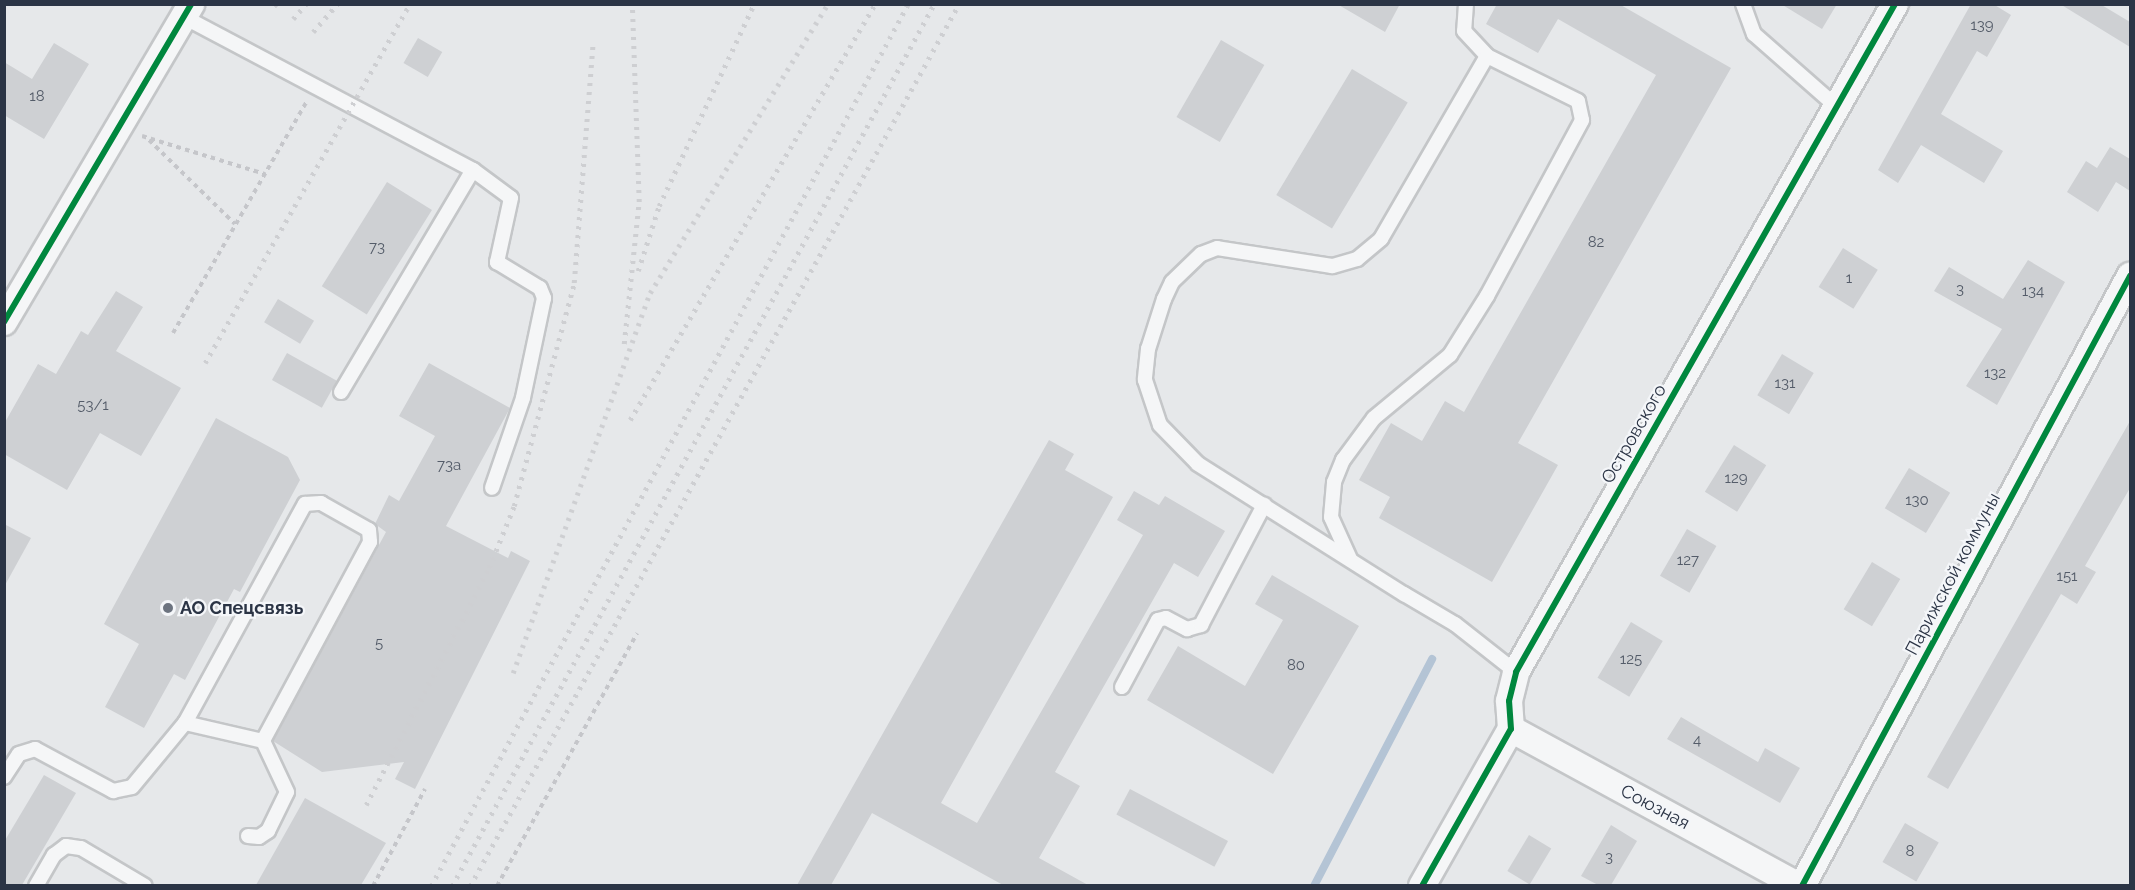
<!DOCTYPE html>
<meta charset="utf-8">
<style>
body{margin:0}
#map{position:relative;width:2135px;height:890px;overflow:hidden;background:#e6e8ea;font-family:Raleway,sans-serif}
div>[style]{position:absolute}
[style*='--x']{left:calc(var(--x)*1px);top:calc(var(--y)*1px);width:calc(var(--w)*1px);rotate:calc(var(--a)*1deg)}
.stream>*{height:8px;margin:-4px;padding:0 4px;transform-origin:4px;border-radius:4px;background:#b4c4d5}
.building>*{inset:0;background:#ced0d3;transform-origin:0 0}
.path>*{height:4px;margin-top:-2px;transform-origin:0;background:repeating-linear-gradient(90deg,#c5c6ca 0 4.5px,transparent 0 9px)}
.roads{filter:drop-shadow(2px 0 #c4c6c8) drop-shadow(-2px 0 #c4c6c8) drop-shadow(0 2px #c4c6c8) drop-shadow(0 -2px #c4c6c8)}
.lane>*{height:14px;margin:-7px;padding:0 7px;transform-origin:7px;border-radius:7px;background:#f5f6f7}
.street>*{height:26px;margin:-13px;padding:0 13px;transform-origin:13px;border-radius:13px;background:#f5f6f7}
.rail>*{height:4.5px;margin-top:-2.25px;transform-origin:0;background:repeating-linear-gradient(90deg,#cecfd2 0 3px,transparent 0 9px)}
.cycleway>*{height:6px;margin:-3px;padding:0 3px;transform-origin:3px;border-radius:3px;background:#00873e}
.dots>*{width:16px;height:16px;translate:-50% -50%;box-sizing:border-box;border:3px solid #f4f6f9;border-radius:50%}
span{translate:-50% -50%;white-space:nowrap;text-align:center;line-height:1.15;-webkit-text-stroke:4.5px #f4f6f9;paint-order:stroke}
.number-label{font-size:15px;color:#545c69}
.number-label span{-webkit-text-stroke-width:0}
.street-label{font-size:18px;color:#2b3445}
.poi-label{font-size:18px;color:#2b3445;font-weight:700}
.left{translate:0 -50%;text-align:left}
.frame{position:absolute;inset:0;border:6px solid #2b3445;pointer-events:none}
</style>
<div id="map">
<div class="stream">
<i style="--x:1314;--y:886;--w:256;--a:-62.5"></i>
</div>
<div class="building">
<i style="clip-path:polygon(1337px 4px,1400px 4px,1385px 32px)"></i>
<i style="clip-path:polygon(1497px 4px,1619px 4px,1731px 68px,1518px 443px,1558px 465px,1492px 582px,1379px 518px,1390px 497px,1359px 480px,1391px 423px,1422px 441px,1445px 401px,1464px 412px,1656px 75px,1558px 19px,1538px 53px,1486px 24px)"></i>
<i style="clip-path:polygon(1781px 4px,1837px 4px,1822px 29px)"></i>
<i style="clip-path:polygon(1971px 4px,1993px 4px,2011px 15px,1987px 57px,1977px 51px,1941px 114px,2003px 151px,1984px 183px,1921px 145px,1898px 183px,1878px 170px)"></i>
<i style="clip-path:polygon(2060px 4px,2100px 4px,2130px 22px,2130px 47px)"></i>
<i style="left:418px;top:38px;width:28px;height:29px;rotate:30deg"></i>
<i style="left:1221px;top:40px;width:50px;height:89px;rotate:30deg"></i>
<i style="clip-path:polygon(54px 43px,89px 64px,44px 139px,4px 115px,4px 62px,32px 79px)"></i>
<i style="left:1352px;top:69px;width:65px;height:147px;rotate:31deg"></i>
<i style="clip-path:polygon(2110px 147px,2130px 159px,2130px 191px,2116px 182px,2098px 212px,2067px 192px,2086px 161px,2097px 168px)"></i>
<i style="left:387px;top:182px;width:53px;height:123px;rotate:32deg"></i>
<i style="left:1843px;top:248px;width:41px;height:46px;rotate:32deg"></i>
<i style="clip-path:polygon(2028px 260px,2065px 282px,1997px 405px,1966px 386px,2002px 329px,1934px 291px,1949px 267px,2003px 299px)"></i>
<i style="clip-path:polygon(116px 291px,143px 307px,116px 351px,181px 388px,141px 456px,100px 433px,67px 490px,4px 454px,4px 424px,38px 364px,56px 374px,81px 331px,88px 335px)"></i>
<i style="left:278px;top:299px;width:42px;height:27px;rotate:31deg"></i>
<i style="left:287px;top:353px;width:57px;height:31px;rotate:29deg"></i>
<i style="left:1782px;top:354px;width:37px;height:48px;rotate:31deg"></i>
<i style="clip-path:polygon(429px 363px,510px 408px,446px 526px,508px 558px,511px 551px,530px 561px,415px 789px,395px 779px,404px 762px,322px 772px,273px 741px,386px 532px,375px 524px,389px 495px,399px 501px,435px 436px,399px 416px)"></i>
<i style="clip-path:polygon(216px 418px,288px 457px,300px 480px,240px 592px,234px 589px,185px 680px,174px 674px,144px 728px,105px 707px,139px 644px,104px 624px)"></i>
<i style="clip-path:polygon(2130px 421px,2130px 488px,2085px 566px,2096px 572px,2077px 604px,2061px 594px,1948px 789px,1927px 777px)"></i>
<i style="clip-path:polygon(1049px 440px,1074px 454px,1065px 470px,1113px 497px,941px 803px,977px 823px,1143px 535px,1117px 520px,1134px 491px,1159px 505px,1165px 496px,1225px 531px,1198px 577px,1174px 563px,1055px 772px,1080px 786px,1039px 858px,1088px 885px,1003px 885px,872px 813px,831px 885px,797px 885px)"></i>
<i style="left:1734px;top:445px;width:38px;height:55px;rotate:32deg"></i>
<i style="left:1909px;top:468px;width:48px;height:47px;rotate:31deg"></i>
<i style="clip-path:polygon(4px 524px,31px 538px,4px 587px)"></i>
<i style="left:1687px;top:529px;width:34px;height:54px;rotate:30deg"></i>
<i style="left:1872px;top:562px;width:33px;height:55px;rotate:31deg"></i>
<i style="clip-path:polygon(1272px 575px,1359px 626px,1273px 774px,1147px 700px,1178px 646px,1245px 686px,1283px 620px,1255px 604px)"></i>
<i style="left:1631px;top:622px;width:37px;height:65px;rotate:31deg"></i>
<i style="clip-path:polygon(1681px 717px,1758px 762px,1765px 748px,1800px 768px,1780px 803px,1667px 739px)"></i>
<i style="clip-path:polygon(44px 775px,76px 793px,22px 885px,4px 885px,4px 842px)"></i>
<i style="left:1130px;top:789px;width:111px;height:29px;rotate:28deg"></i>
<i style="clip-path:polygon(305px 798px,386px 843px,361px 885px,256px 885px)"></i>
<i style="left:1905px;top:823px;width:39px;height:45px;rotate:30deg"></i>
<i style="clip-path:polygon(1611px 825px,1637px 841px,1611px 885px,1598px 885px,1581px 876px)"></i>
<i style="left:1529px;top:835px;width:26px;height:42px;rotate:31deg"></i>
</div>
<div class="path">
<i style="--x:142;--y:136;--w:129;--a:17.2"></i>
<i style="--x:149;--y:140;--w:120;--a:44.3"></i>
<i style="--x:173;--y:333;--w:266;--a:-60"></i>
<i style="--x:373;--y:886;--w:110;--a:-61.8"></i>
<i style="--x:497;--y:886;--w:289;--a:-61"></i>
</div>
<div class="roads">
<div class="lane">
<i style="--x:1466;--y:4;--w:27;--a:94"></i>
<i style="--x:1464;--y:31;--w:34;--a:47"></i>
<i style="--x:1743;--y:4;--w:32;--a:70"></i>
<i style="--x:1754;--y:34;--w:109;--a:41.3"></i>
<i style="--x:184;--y:17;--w:327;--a:27.9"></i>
<i style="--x:473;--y:170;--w:47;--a:36.4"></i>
<i style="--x:511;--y:198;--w:66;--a:102.3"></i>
<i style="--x:497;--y:262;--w:50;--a:31.2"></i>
<i style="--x:540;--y:288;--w:11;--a:68"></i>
<i style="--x:544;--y:298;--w:102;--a:101.9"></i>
<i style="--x:523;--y:398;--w:95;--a:109"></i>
<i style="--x:341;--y:392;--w:258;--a:-59.3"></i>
<i style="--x:1350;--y:559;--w:46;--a:-114.3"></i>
<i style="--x:1331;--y:517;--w:35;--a:-85"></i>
<i style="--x:1334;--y:482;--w:24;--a:-68"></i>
<i style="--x:1343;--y:460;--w:52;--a:-53.6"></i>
<i style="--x:1374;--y:418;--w:99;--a:-39.7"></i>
<i style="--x:1450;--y:355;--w:70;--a:-57.9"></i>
<i style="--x:1487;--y:296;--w:200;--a:-61.6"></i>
<i style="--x:1582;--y:120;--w:19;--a:-102"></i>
<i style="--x:1578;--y:101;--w:102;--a:-153.7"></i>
<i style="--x:1487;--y:56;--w:211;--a:120.1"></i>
<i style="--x:1381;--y:239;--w:31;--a:140"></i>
<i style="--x:1357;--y:259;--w:26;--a:164"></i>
<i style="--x:1332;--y:266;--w:116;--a:-171.1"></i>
<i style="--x:1217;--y:248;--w:17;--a:159"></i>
<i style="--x:1201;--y:254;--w:40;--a:136"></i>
<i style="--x:1172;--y:282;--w:19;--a:115"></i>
<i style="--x:1164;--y:299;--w:52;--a:107.7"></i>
<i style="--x:1148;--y:349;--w:31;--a:96"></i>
<i style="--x:1145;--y:380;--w:47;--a:71.6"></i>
<i style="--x:1160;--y:425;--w:54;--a:45.7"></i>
<i style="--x:1198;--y:464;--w:244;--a:32.3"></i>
<i style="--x:1404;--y:594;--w:59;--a:30.5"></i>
<i style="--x:1455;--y:624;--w:78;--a:38.2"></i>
<i style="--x:1122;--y:687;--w:76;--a:-61.8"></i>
<i style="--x:1158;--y:620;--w:8;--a:-14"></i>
<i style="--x:1166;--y:618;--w:24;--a:28"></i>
<i style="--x:1187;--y:629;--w:15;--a:-16"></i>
<i style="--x:1201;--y:625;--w:136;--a:-62.3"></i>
<i style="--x:4;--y:777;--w:27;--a:-57"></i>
<i style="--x:19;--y:754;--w:17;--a:-17"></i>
<i style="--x:35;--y:749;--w:89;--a:28.3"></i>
<i style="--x:113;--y:791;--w:19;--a:-12"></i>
<i style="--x:132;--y:787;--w:83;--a:-50.4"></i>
<i style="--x:185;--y:723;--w:250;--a:-61.3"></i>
<i style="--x:305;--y:504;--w:16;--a:-4"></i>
<i style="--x:321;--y:503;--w:55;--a:29.4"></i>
<i style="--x:369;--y:530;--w:12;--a:85"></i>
<i style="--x:370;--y:542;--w:226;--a:118.3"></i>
<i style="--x:263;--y:741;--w:80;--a:-167"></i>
<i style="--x:248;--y:836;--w:11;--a:5"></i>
<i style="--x:259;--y:837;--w:11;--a:-34"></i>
<i style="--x:268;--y:831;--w:43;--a:-64"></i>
<i style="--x:287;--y:792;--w:56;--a:-115.2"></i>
<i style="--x:36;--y:886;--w:36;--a:-60"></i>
<i style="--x:54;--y:855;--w:15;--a:-37"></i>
<i style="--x:66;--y:846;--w:15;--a:8"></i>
<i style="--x:81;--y:848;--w:74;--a:30.7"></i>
</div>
<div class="street">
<i style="--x:4;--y:322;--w:369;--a:-59.5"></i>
<i style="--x:1511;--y:729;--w:328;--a:28.6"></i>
<i style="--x:1422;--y:886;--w:180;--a:-60.5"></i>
<i style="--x:1511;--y:729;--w:28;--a:-94"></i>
<i style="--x:1509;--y:701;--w:30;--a:-76"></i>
<i style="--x:1516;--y:672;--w:768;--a:-60.43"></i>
<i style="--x:1802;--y:886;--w:693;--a:-61.73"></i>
</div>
</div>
<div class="rail">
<i style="--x:274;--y:6;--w:3;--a:-45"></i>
<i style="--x:293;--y:19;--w:20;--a:-49"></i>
<i style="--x:313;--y:32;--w:37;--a:-49"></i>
<i style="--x:638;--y:271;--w:68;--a:-72.1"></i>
<i style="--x:659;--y:206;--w:223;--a:-64.8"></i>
<i style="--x:624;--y:344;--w:143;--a:-84"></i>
<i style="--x:639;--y:202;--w:198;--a:-92"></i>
<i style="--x:205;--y:363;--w:413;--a:-60.3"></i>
<i style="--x:630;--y:420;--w:483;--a:-59.5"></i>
<i style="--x:513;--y:673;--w:404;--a:-70.2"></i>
<i style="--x:650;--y:293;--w:339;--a:-58.4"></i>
<i style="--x:366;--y:805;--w:267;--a:-62.6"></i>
<i style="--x:489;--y:568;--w:67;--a:-68"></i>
<i style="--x:514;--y:506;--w:231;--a:-74.9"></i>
<i style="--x:574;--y:283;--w:242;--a:-85.5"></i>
<i style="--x:431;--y:886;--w:1003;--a:-61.59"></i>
<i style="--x:452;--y:886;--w:1005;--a:-61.34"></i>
<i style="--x:470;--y:886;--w:1008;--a:-61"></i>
</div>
<div class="cycleway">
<i style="--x:4;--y:322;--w:369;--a:-59.5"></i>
<i style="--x:1422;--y:886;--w:180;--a:-60.5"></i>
<i style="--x:1511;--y:729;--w:28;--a:-94"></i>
<i style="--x:1509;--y:701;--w:30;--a:-76"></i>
<i style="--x:1516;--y:672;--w:768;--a:-60.43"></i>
<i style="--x:1802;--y:886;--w:693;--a:-61.73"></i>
</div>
<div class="dots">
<i style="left:168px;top:608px;background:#6c737f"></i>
</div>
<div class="number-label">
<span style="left:1982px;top:26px">139</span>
<span style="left:37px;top:97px">18</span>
<span style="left:1596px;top:243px">82</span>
<span style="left:377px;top:248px">73</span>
<span style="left:1849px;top:279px">1</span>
<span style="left:1960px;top:290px">3</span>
<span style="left:2033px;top:292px">134</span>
<span style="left:1995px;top:374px">132</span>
<span style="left:1785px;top:384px">131</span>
<span style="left:93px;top:406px">53/1</span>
<span style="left:449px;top:466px">73а</span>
<span style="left:1736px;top:479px">129</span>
<span style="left:1917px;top:501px">130</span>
<span style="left:1688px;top:561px">127</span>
<span style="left:2067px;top:577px">151</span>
<span style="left:379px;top:644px">5</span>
<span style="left:1631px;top:660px">125</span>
<span style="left:1296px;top:666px">80</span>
<span style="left:1697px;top:741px">4</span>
<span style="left:1910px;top:852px">8</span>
<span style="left:1609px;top:858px">3</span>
</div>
<div class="street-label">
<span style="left:1634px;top:434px;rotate:-60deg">Островского</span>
<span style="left:1953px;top:574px;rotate:-62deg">Парижской коммуны</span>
<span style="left:1655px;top:807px;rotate:28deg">Союзная</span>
</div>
<div class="poi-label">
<span class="left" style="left:180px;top:608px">АО Спецсвязь</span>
</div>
<div class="frame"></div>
</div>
